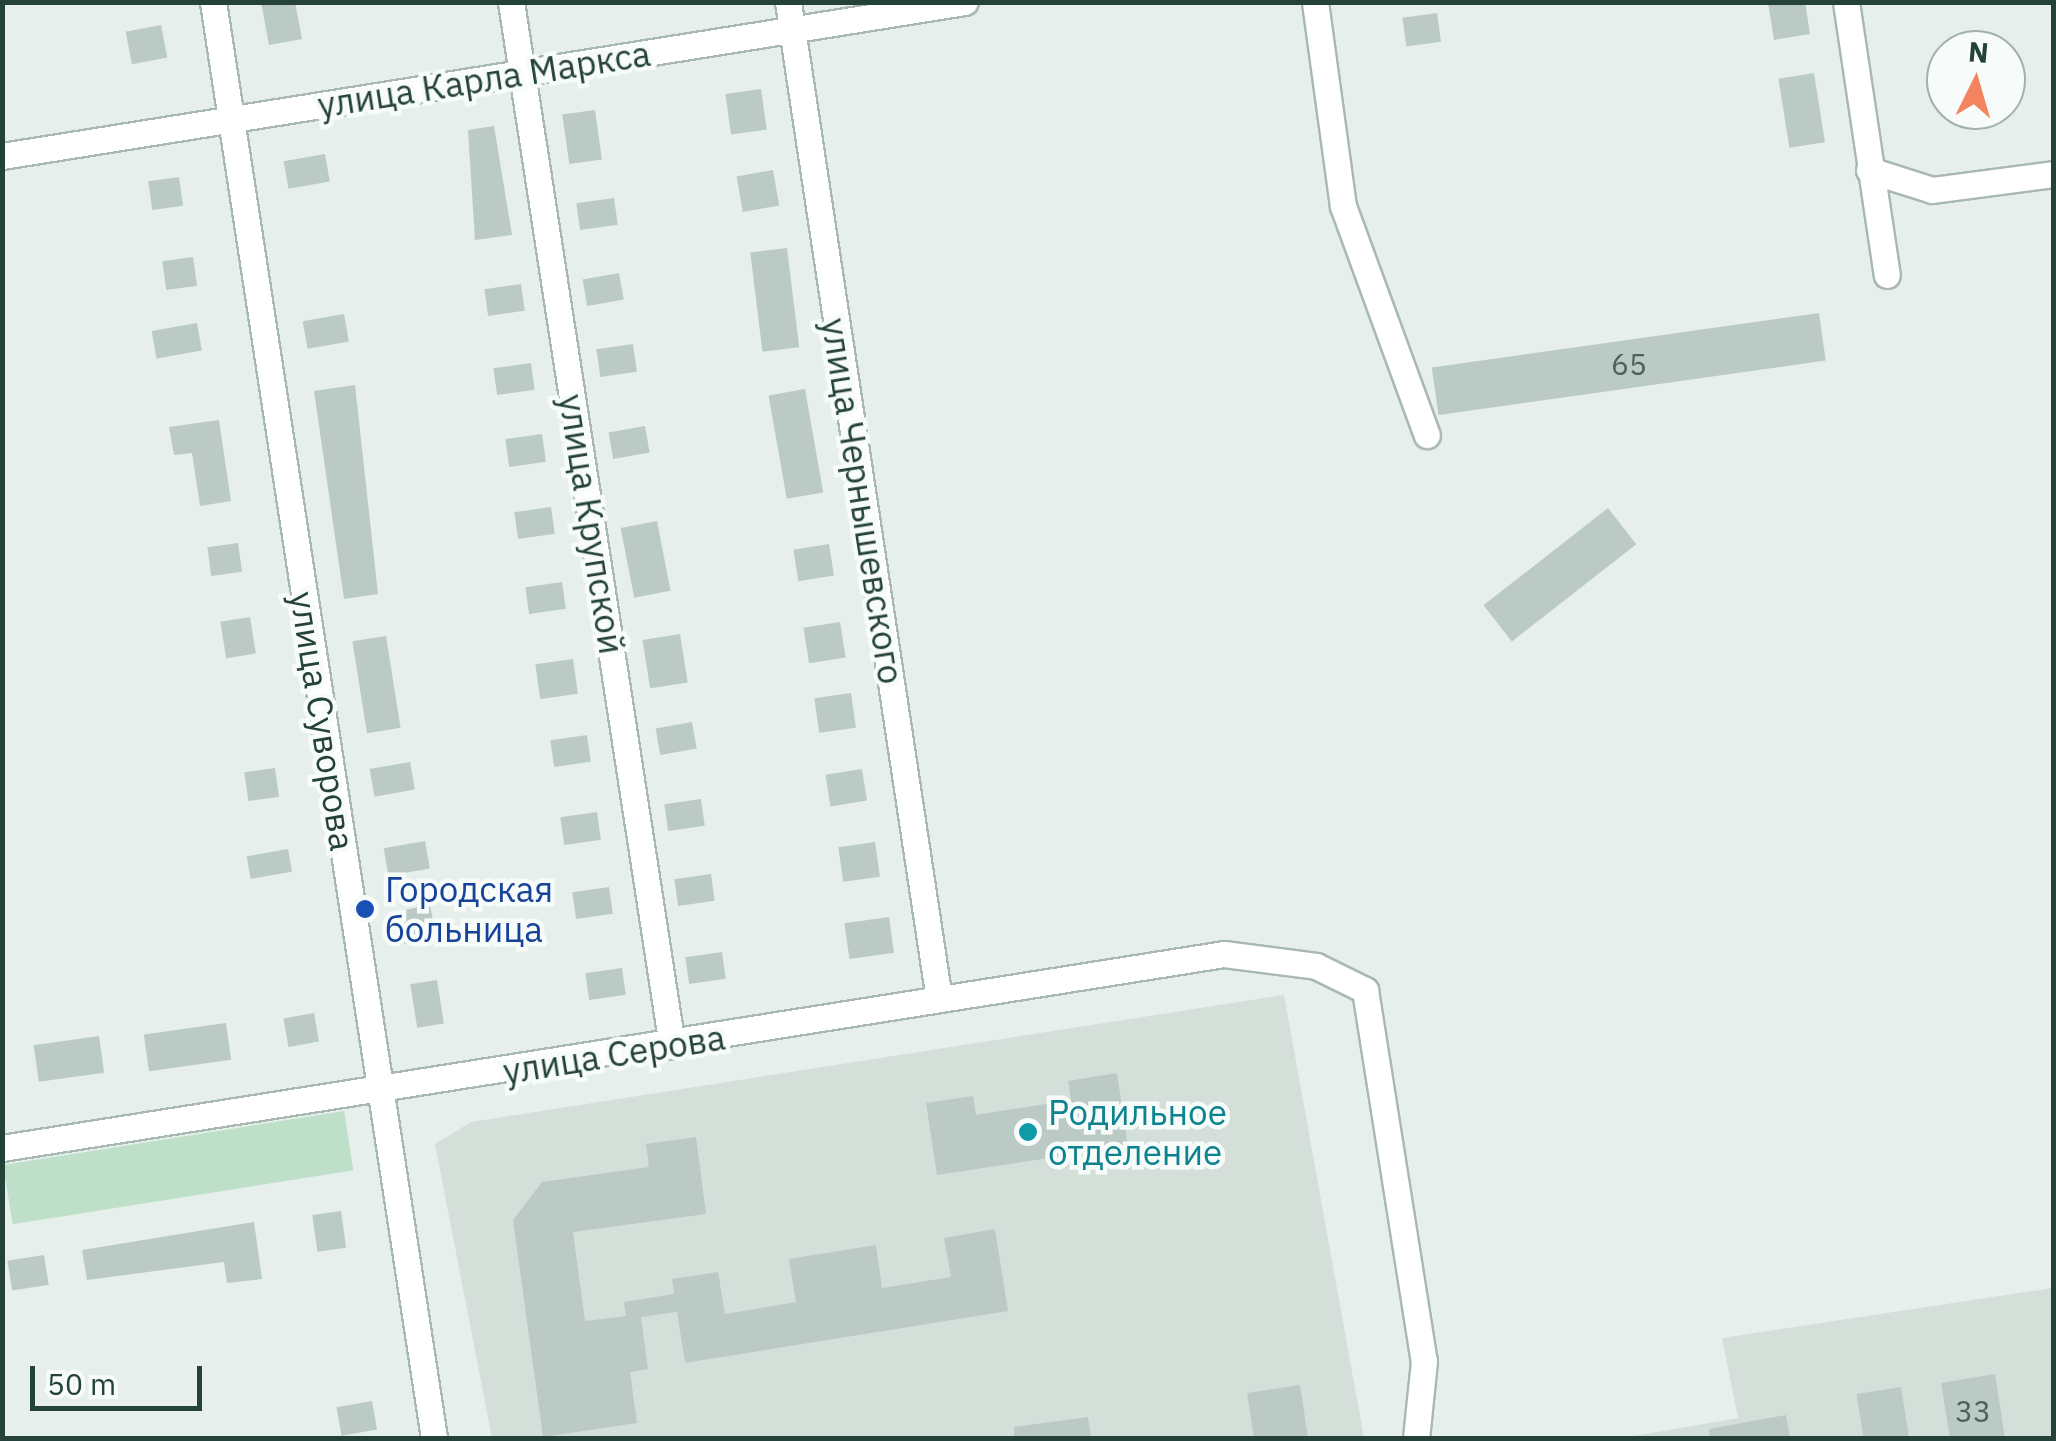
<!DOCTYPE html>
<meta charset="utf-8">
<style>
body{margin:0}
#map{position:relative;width:2056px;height:1441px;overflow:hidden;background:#e6efeb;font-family:"IBM Plex Sans",sans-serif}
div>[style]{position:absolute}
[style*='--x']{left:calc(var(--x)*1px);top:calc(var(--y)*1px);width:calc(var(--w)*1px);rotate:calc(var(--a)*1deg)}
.built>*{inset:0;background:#d4dfda}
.green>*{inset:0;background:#bfe0c8;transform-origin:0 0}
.building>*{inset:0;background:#bbcac4;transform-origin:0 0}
.roads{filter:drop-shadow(2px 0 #a8b8b2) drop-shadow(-2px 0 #a8b8b2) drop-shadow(0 2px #a8b8b2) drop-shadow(0 -2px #a8b8b2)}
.minor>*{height:25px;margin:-12.5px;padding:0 12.5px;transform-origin:12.5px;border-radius:12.5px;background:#fff}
.dots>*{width:28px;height:28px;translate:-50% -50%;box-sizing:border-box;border:5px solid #f7fbf9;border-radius:50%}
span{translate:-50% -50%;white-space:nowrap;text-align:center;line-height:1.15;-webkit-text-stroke:9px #f7fbf9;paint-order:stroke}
.number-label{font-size:30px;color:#4a645c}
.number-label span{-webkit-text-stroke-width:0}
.street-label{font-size:35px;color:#24423a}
.transit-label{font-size:35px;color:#164399}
.left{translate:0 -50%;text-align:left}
.culture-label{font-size:35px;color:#0d838f}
.frame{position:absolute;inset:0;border:5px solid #24423a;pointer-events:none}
.north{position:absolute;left:1926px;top:30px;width:100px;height:100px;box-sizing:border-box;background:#f7fbf9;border:2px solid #a3b1ad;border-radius:50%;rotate:5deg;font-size:28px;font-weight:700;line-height:40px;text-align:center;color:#24423a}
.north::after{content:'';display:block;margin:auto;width:35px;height:45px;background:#f4845f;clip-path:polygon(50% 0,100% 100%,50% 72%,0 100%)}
.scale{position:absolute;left:30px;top:1366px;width:172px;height:45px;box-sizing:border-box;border:5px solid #24423a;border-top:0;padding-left:12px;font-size:30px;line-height:35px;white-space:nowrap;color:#24423a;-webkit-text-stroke:8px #f7fbf9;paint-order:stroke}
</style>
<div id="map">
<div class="built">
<i style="clip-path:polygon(1284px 995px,1364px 1438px,492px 1438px,435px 1144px,471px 1122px)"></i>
<i style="clip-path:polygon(2053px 1288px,2053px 1438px,1623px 1438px,1738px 1418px,1722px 1338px)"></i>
</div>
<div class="green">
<i style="left:344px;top:1111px;width:60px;height:345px;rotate:81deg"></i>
</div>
<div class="building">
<i style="clip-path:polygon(261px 2px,295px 2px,302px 39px,269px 45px)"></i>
<i style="clip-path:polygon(1768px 2px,1805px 2px,1810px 34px,1774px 40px)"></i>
<i style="left:1437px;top:13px;width:29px;height:35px;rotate:82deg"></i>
<i style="left:161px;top:25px;width:33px;height:36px;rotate:79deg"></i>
<i style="left:1814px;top:73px;width:70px;height:36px;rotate:81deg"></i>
<i style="left:761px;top:89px;width:41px;height:36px;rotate:82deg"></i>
<i style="left:595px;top:110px;width:50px;height:33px;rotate:82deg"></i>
<i style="clip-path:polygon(494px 126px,512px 235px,475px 240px,468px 130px)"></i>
<i style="left:325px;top:154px;width:28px;height:42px;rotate:80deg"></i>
<i style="left:773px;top:170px;width:36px;height:37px;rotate:80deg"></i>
<i style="left:179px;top:177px;width:29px;height:31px;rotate:82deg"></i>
<i style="left:614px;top:198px;width:27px;height:38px;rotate:82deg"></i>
<i style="left:787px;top:248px;width:100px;height:37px;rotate:83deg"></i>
<i style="left:193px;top:257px;width:29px;height:31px;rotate:82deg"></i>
<i style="left:619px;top:273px;width:27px;height:37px;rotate:80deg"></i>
<i style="left:521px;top:284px;width:27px;height:37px;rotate:82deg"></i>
<i style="left:1819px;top:313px;width:48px;height:391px;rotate:82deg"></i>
<i style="left:344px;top:314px;width:28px;height:42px;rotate:80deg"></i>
<i style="left:197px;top:323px;width:28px;height:46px;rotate:80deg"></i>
<i style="left:633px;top:344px;width:28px;height:37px;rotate:82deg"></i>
<i style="left:531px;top:363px;width:27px;height:38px;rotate:82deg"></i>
<i style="clip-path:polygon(355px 385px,378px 594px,344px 599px,314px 391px)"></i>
<i style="left:805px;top:389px;width:105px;height:37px;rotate:80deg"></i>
<i style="clip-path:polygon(219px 420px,231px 501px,200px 506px,192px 453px,174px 455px,169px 427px)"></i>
<i style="left:645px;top:426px;width:27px;height:37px;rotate:80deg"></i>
<i style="left:542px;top:434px;width:28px;height:37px;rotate:82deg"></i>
<i style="left:551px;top:507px;width:27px;height:37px;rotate:82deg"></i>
<i style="left:1608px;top:508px;width:46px;height:158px;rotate:52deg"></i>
<i style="left:657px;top:521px;width:71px;height:37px;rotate:79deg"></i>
<i style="left:238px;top:543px;width:29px;height:31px;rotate:82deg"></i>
<i style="left:829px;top:544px;width:32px;height:36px;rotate:81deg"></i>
<i style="left:562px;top:582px;width:27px;height:37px;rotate:82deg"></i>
<i style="left:250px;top:617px;width:37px;height:30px;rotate:81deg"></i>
<i style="left:840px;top:622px;width:36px;height:37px;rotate:81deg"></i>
<i style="left:680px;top:634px;width:49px;height:38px;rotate:81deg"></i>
<i style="left:386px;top:636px;width:93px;height:34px;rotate:81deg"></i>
<i style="left:573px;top:659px;width:35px;height:38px;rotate:82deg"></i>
<i style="left:851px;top:693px;width:35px;height:37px;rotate:82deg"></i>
<i style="left:692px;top:722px;width:27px;height:37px;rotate:80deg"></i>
<i style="left:587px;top:735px;width:27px;height:37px;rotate:82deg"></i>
<i style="left:410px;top:762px;width:28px;height:41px;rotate:80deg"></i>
<i style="left:275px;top:768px;width:29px;height:31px;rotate:82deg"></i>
<i style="left:862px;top:769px;width:32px;height:37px;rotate:81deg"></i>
<i style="left:701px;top:799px;width:27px;height:37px;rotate:82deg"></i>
<i style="left:597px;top:812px;width:28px;height:37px;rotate:82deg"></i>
<i style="left:425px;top:841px;width:28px;height:42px;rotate:80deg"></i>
<i style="left:875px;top:842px;width:35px;height:37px;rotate:82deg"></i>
<i style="left:288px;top:849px;width:23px;height:42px;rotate:80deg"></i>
<i style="left:711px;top:874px;width:27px;height:37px;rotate:82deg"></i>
<i style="left:609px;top:887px;width:27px;height:37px;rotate:82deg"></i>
<i style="left:430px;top:905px;width:33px;height:33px;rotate:79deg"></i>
<i style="left:889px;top:917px;width:36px;height:45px;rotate:82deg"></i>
<i style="left:722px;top:952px;width:27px;height:37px;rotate:82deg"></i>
<i style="left:622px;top:968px;width:27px;height:37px;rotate:82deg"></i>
<i style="left:437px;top:980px;width:44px;height:27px;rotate:81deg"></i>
<i style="left:314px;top:1013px;width:29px;height:31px;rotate:80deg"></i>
<i style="left:226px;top:1023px;width:37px;height:83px;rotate:82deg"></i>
<i style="left:99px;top:1036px;width:37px;height:66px;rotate:82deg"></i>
<i style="clip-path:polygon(1117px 1073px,1128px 1146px,937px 1175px,926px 1103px,973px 1096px,976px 1115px,1071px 1100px,1068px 1081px)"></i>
<i style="clip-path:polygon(696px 1137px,706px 1214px,573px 1232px,585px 1321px,626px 1316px,624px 1302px,674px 1294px,672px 1279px,718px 1272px,725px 1314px,796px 1302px,789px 1259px,876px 1245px,882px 1288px,951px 1277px,944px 1238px,995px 1229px,1008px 1311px,685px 1363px,677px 1312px,641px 1317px,648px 1369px,630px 1372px,637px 1423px,543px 1437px,513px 1220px,542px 1182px,649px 1167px,646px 1144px)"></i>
<i style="left:341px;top:1211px;width:37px;height:29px;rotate:82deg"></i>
<i style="clip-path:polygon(254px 1222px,262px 1279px,227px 1283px,224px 1262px,87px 1280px,82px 1250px)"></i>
<i style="left:44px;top:1255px;width:30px;height:37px;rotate:81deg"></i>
<i style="clip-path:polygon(1995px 1374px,2005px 1438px,1950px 1438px,1941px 1383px)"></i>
<i style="clip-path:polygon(1300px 1385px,1308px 1438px,1254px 1438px,1247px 1393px)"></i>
<i style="left:1901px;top:1387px;width:52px;height:45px;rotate:81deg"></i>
<i style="left:372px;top:1401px;width:29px;height:36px;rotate:80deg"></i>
<i style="clip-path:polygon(1786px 1415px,1790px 1438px,1710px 1438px,1709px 1429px)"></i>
<i style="clip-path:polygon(1088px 1417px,1091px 1438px,1014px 1438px,1014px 1427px)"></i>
</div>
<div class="roads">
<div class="minor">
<i style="--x:213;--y:2;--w:1453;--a:81.25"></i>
<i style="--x:511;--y:2;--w:1056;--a:81.23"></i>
<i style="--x:788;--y:2;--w:1008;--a:81.39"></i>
<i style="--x:1315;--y:2;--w:206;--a:82.2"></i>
<i style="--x:1343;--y:206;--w:244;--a:69.9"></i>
<i style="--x:1846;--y:2;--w:276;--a:81.5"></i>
<i style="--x:2;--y:156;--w:975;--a:-9.09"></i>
<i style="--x:1869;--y:170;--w:66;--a:17.6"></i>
<i style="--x:1932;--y:190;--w:123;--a:-7.5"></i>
<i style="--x:2;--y:1148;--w:1237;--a:-9.02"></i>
<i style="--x:1224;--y:954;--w:93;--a:7.4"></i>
<i style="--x:1316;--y:966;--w:55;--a:26.1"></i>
<i style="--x:1365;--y:990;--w:376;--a:81"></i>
<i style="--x:1424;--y:1361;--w:77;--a:95.9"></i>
</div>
</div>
<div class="dots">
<i style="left:365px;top:909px;background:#1a4fb4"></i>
<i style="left:1028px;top:1132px;background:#0f9aa8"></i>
</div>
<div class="number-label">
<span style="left:1629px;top:364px">65</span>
<span style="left:1973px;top:1411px">33</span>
</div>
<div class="street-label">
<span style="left:484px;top:79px;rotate:-9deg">улица Карла Маркса</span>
<span style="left:863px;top:501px;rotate:81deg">улица Чернышевского</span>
<span style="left:592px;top:524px;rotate:81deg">улица Крупской</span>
<span style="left:323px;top:721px;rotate:81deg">улица Суворова</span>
<span style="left:614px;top:1054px;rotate:-9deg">улица Серова</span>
</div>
<div class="transit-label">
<span class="left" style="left:385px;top:909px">Городская<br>больница</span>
</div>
<div class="culture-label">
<span class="left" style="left:1048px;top:1132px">Родильное<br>отделение</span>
</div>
<div class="frame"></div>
<div class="north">N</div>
<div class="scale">50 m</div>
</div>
